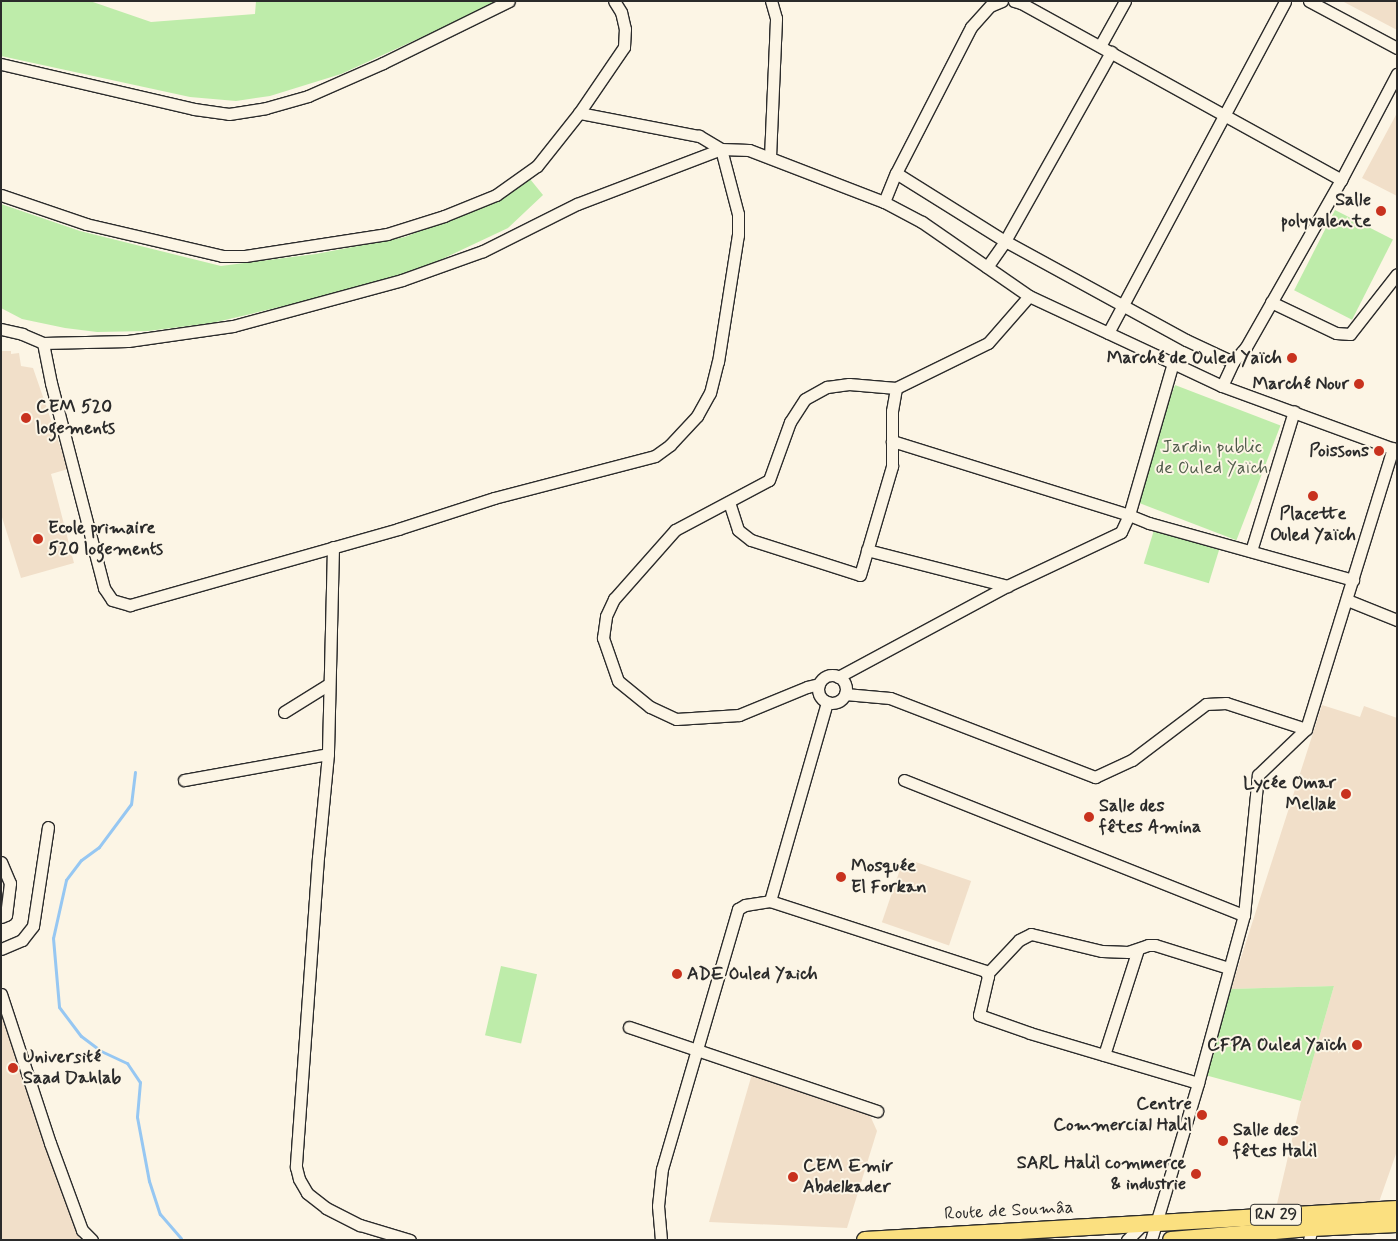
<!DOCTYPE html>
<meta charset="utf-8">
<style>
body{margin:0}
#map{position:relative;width:1398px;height:1241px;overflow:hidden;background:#fcf5e5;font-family:Mynerve,sans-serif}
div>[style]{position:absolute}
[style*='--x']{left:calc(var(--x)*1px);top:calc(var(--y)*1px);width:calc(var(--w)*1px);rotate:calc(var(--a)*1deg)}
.built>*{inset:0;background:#f1dfc9;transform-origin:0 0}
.green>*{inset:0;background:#beecaa;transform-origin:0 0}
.stream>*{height:3px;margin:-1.5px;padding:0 1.5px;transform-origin:1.5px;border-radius:1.5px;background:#96c7f2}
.roads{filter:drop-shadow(1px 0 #2b2b2b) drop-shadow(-1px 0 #2b2b2b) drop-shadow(0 1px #2b2b2b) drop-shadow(0 -1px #2b2b2b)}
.minor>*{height:11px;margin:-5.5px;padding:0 5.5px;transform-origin:5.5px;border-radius:5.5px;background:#fcf5e5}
.minor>.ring{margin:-5.5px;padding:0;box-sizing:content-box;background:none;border:11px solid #fcf5e5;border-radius:50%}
.highway>*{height:16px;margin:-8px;padding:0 8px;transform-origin:8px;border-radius:8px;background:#fbe080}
.dots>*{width:14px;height:14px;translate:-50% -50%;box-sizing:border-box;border:2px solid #fcf5e5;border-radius:50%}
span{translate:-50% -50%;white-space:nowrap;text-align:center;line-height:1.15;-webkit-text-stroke:4px #fcf5e5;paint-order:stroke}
.shield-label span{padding:1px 4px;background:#fcf5e5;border:1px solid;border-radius:4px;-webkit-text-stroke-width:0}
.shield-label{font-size:16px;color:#2b2b2b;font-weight:700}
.poi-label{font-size:18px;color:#2b2b2b;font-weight:700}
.right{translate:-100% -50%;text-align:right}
.left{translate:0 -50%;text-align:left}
.park-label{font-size:18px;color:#505b4b}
.street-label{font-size:18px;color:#2b2b2b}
.frame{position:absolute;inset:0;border:2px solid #2b2b2b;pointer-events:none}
</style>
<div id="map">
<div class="built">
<i style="clip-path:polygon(1342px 1px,1397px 1px,1397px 30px)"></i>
<i style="clip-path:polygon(1397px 113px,1397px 196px,1362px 178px)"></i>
<i style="clip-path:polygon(1px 351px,11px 351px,11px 354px,19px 353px,21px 366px,33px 368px,68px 469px,51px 474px,74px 563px,21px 578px,1px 514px)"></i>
<i style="clip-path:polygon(1322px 705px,1360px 717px,1364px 706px,1397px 718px,1397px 1151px,1379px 1202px,1276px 1208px,1301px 1101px,1334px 986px,1231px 989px)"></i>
<i style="left:904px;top:858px;width:71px;height:68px;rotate:19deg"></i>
<i style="clip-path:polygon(1px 994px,82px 1230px,79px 1240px,1px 1240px)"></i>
<i style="clip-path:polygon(752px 1074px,868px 1111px,877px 1131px,847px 1228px,709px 1222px)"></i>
</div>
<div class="green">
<i style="clip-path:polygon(1px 1px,90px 1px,151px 22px,255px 14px,256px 1px,501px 1px,341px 74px,270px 96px,236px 101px,190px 97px,1px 56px)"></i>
<i style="clip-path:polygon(530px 179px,543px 195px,508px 228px,438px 261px,369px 286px,212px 323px,148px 331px,97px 332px,65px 328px,22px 319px,1px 308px,1px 204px,80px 231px,221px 266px,316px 254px,405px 237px,499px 199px)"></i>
<i style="left:1335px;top:210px;width:65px;height:90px;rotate:27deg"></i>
<i style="left:1175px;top:385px;width:113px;height:123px;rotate:21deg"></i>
<i style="left:1154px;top:530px;width:68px;height:35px;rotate:17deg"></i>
<i style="left:501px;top:966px;width:37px;height:71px;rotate:13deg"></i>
<i style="clip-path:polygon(1334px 986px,1301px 1101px,1205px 1075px,1231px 989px)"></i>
</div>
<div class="stream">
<i style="--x:135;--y:772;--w:32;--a:97"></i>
<i style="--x:131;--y:804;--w:54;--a:126.7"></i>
<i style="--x:99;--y:847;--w:22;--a:144"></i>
<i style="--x:81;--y:860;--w:25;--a:127"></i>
<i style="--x:66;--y:880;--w:59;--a:102.6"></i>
<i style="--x:53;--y:938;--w:69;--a:85"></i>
<i style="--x:59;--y:1007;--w:36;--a:53"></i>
<i style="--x:81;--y:1036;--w:25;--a:37"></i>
<i style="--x:101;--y:1051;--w:29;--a:25"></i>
<i style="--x:127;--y:1063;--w:23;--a:56"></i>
<i style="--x:140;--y:1082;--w:35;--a:95"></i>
<i style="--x:137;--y:1117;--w:65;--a:79.4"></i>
<i style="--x:149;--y:1181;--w:35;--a:72"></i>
<i style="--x:160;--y:1214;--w:32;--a:49"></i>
</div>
<div class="roads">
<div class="minor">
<i style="--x:1014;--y:1;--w:7;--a:16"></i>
<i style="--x:1021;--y:3;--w:366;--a:28.9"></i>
<i style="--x:1309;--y:1;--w:100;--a:28.1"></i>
<i style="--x:1100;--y:46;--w:51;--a:-60.9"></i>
<i style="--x:1;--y:64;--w:198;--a:13.1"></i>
<i style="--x:194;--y:109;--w:35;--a:8"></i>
<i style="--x:229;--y:114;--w:37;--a:-9"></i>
<i style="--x:266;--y:108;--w:44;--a:-15.9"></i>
<i style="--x:308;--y:96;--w:82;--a:-23.7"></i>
<i style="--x:383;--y:63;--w:140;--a:-26.2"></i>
<i style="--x:770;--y:157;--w:139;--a:-87.5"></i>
<i style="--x:776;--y:18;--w:18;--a:-106"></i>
<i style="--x:896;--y:173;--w:128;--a:32"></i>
<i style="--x:1005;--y:241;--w:206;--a:28.7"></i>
<i style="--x:1186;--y:340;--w:52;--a:25.1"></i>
<i style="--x:1233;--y:362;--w:20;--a:-49"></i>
<i style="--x:1246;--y:347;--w:192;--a:-60.4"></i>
<i style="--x:1341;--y:180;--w:120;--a:-62.2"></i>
<i style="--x:1;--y:195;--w:90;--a:18.8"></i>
<i style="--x:86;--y:224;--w:140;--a:13.2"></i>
<i style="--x:222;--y:256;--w:23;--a:0"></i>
<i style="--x:245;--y:256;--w:144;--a:-8.8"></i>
<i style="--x:387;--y:234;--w:60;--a:-17.5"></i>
<i style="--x:444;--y:216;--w:56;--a:-22"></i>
<i style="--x:496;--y:195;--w:50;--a:-35.3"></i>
<i style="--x:537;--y:166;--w:68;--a:-51.6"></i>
<i style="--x:579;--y:113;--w:80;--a:-55.7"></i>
<i style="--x:624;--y:47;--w:18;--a:-87"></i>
<i style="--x:625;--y:29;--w:17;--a:-103"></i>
<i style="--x:621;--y:12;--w:13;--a:-122"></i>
<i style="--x:884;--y:202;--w:31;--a:-68"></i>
<i style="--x:896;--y:173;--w:164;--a:-62.8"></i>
<i style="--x:971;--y:27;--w:28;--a:-48"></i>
<i style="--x:990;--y:6;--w:13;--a:-23"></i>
<i style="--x:987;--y:267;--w:32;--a:-55"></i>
<i style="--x:1005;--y:241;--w:217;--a:-60.7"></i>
<i style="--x:1271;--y:302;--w:72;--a:25.5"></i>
<i style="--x:1336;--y:333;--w:14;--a:4"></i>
<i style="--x:1350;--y:334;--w:76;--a:-51.9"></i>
<i style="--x:1;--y:329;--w:22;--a:13"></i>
<i style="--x:22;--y:334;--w:23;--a:23"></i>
<i style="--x:43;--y:343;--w:85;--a:-1.3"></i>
<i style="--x:128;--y:341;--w:106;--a:-8.1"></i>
<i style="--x:233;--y:326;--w:175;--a:-15.2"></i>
<i style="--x:402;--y:280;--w:86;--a:-19.7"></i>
<i style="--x:483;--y:251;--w:105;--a:-26.6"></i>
<i style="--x:577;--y:204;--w:154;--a:-20.9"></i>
<i style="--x:721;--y:149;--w:28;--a:2"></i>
<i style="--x:749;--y:150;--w:145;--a:21.1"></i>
<i style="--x:884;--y:202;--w:43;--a:27.8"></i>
<i style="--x:922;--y:222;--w:130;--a:34.7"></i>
<i style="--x:1029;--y:296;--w:159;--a:25"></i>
<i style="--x:1173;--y:363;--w:54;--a:25.1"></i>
<i style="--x:1222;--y:386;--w:186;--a:20.1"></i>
<i style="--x:1108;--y:333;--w:376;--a:-61.9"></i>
<i style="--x:43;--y:343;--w:41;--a:78.7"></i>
<i style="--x:51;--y:383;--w:212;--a:75.5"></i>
<i style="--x:104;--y:588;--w:14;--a:56"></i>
<i style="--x:112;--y:600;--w:19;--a:16"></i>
<i style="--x:130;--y:605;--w:279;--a:-15.8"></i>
<i style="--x:398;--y:529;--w:101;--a:-17.9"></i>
<i style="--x:494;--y:498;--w:166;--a:-14.6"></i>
<i style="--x:655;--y:456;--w:19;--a:-36"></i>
<i style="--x:670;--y:445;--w:40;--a:-47"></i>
<i style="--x:697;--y:416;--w:26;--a:-61"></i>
<i style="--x:710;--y:393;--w:32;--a:-76"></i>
<i style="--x:718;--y:362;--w:129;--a:-81.1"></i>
<i style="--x:738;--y:235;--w:21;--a:-90"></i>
<i style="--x:738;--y:214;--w:67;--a:-104.7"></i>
<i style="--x:721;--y:149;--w:26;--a:-149"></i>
<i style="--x:699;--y:136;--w:122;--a:-169.1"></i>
<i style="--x:1222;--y:386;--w:26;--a:-65"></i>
<i style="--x:892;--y:441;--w:248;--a:17.3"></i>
<i style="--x:1129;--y:515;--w:158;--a:-73.9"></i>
<i style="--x:729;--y:502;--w:29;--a:72"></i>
<i style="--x:738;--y:530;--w:16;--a:38"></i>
<i style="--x:751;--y:540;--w:114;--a:17.8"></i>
<i style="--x:860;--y:575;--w:114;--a:-73.6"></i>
<i style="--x:892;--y:466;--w:55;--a:-90"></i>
<i style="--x:892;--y:411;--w:23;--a:-80"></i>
<i style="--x:896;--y:388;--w:102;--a:-26.1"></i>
<i style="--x:988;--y:343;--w:62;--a:-48.9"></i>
<i style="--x:333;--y:547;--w:207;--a:91.4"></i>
<i style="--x:328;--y:754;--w:103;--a:95.5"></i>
<i style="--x:318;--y:857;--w:311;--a:94.1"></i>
<i style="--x:296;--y:1167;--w:12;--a:76"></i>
<i style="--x:299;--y:1179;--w:16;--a:60"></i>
<i style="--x:307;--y:1193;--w:24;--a:38"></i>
<i style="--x:326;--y:1208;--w:38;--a:27"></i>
<i style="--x:360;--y:1225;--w:52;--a:16.7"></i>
<i style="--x:867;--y:550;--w:145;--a:14.4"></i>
<i style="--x:1251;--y:551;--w:146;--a:-72.9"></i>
<i style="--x:1347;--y:600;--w:54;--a:21.8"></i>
<i class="ring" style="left:818px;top:675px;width:17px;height:17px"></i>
<i style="--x:838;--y:677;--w:192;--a:-28.3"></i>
<i style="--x:1007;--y:586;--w:126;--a:-25.3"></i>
<i style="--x:1121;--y:532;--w:19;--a:-65"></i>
<i style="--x:1129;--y:515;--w:22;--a:22"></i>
<i style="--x:1149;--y:523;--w:212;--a:15.6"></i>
<i style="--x:819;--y:684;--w:12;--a:166"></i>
<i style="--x:807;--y:687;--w:74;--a:157.6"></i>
<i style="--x:739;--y:715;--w:63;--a:176.4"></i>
<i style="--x:676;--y:719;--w:29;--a:-155"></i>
<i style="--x:650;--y:707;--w:41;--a:-140.9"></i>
<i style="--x:618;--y:681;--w:46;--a:-109.2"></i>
<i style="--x:603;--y:638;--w:22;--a:-82"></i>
<i style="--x:606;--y:616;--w:19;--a:-65"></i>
<i style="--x:614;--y:599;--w:92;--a:-48.5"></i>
<i style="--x:675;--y:530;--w:106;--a:-28"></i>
<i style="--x:769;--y:480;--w:62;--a:-70.1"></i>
<i style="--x:790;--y:422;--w:27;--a:-57"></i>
<i style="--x:805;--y:399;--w:25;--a:-29"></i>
<i style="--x:827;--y:387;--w:22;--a:-8"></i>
<i style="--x:849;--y:384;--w:47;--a:4.9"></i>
<i style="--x:845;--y:694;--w:45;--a:5.1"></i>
<i style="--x:890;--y:698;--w:220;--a:21.1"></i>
<i style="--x:1095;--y:777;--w:41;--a:-24.7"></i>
<i style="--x:1132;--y:760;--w:93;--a:-37.1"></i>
<i style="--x:1206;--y:704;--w:20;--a:-3"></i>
<i style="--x:1226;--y:703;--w:84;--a:18"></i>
<i style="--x:284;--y:712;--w:53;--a:-31.9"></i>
<i style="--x:184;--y:780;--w:146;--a:-10.2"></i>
<i style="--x:904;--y:780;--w:366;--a:21.7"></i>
<i style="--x:1;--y:862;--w:23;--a:67"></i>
<i style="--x:10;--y:883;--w:32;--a:97"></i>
<i style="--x:6;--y:915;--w:5;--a:158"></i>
<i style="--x:770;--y:901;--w:207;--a:-74"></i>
<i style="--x:1;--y:949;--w:23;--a:-23"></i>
<i style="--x:22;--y:940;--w:18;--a:-52"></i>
<i style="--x:33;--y:926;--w:100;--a:-81.4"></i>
<i style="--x:988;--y:973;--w:45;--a:-46.8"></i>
<i style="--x:1019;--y:940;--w:13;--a:-27"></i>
<i style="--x:1031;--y:934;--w:73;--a:13.5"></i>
<i style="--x:1102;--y:951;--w:26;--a:2"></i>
<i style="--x:1128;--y:952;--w:21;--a:-19"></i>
<i style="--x:1148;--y:945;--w:7;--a:0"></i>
<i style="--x:1155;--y:945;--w:77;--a:17.3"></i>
<i style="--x:1;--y:994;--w:157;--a:71.8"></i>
<i style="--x:50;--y:1143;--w:93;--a:69.8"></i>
<i style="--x:82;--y:1230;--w:14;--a:45"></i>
<i style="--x:629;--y:1027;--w:262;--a:18.7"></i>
<i style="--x:1104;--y:1055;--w:111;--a:-72.2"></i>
<i style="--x:661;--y:1240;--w:34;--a:-95"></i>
<i style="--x:658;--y:1206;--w:37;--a:-84"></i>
<i style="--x:662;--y:1169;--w:271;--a:-73.7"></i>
<i style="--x:738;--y:909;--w:8;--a:-30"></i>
<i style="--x:745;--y:905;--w:25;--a:-9"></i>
<i style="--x:770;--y:901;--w:226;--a:18"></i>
<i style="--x:985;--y:971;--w:6;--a:59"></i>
<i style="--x:988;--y:976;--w:40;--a:103"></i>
<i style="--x:979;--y:1015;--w:54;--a:19.4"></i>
<i style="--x:1030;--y:1033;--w:175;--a:16.6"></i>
<i style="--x:1127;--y:1240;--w:24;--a:-45"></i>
<i style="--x:1151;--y:1240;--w:164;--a:-73.3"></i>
<i style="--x:1198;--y:1083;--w:174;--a:-74.7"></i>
<i style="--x:1244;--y:915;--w:141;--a:-84.3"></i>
<i style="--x:1258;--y:775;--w:66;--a:-43.8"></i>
<i style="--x:1306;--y:729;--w:294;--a:-72.8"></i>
<i style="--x:1309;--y:1240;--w:12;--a:-76"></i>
</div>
<div class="highway">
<i style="--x:865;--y:1240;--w:533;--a:-3.33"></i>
<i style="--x:1171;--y:1240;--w:142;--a:-4.9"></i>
<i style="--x:1312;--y:1228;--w:85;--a:-2.7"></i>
</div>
</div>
<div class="dots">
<i style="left:1381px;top:211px;background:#c8321e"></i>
<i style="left:1292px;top:358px;background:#c8321e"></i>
<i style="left:1359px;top:384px;background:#c8321e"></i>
<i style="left:26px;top:418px;background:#c8321e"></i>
<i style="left:1379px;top:451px;background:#c8321e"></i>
<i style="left:1313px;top:496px;background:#c8321e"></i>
<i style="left:38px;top:539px;background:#c8321e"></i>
<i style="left:1346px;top:794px;background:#c8321e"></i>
<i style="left:1089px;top:817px;background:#c8321e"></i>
<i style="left:841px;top:877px;background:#c8321e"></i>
<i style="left:677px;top:974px;background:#c8321e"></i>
<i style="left:1357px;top:1045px;background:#c8321e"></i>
<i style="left:13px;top:1068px;background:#c8321e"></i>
<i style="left:1202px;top:1115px;background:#c8321e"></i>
<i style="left:1223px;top:1141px;background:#c8321e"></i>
<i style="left:1196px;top:1174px;background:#c8321e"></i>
<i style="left:793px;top:1177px;background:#c8321e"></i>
</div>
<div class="shield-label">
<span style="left:1276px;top:1215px">RN 29</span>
</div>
<div class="poi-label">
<span class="right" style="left:1371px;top:211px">Salle<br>polyvalente</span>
<span class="right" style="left:1282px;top:358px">Marché de Ouled Yaïch</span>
<span class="right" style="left:1349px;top:384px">Marché Nour</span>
<span class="left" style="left:36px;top:418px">CEM 520<br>logements</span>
<span class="right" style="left:1369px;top:451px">Poissons</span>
<span style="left:1313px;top:525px">Placette<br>Ouled Yaïch</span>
<span class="left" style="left:48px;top:539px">Ecole primaire<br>520 logements</span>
<span class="right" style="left:1336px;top:794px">Lycée Omar<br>Mellak</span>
<span class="left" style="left:1099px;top:817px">Salle des<br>fêtes Amina</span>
<span class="left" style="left:851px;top:877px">Mosquée<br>El Forkan</span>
<span class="left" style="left:687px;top:974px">ADE Ouled Yaich</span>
<span class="right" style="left:1347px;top:1045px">CFPA Ouled Yaïch</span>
<span class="left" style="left:23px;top:1068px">Université<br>Saad Dahlab</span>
<span class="right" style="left:1192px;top:1115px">Centre<br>Commercial Halil</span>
<span class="left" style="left:1233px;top:1141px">Salle des<br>fêtes Halil</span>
<span class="right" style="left:1186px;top:1174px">SARL Halil commerce<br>&amp; industrie</span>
<span class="left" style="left:803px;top:1177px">CEM Emir<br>Abdelkader</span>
</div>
<div class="park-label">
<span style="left:1212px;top:458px">Jardin public<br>de Ouled Yaïch</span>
</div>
<div class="street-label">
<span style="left:1009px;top:1211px;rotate:-3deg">Route de Soumâa</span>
</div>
<div class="frame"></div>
</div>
